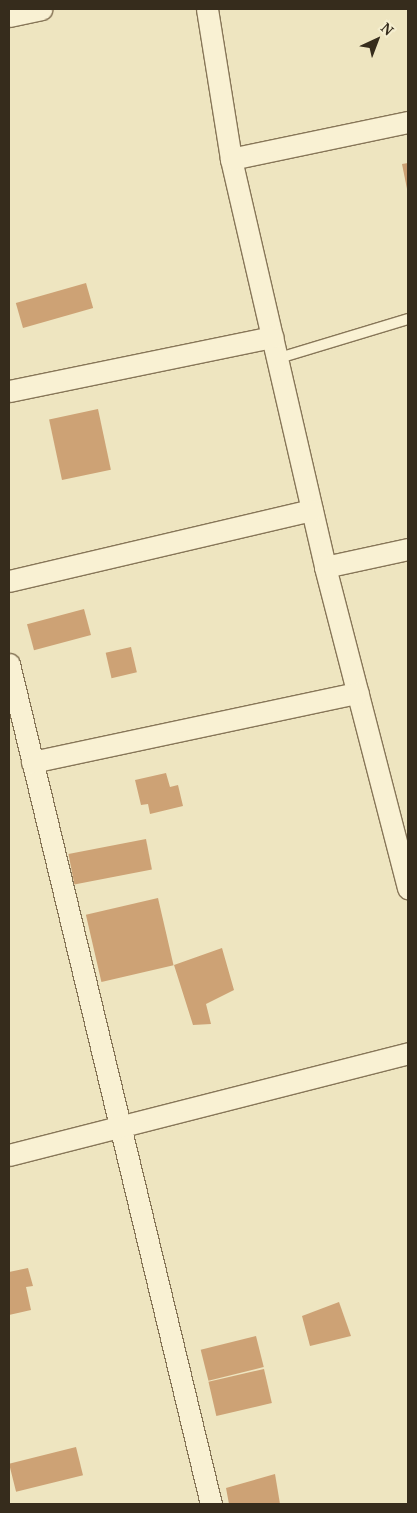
<!DOCTYPE html>
<style>
body{margin:0}
#map{position:relative;width:417px;height:1513px;overflow:hidden;background:#eee5c0;font-family:"Noto Serif",serif}
div>[style]{position:absolute}
[style*='--x']{left:calc(var(--x)*1px);top:calc(var(--y)*1px);width:calc(var(--w)*1px);rotate:calc(var(--a)*1deg)}
.building>*{inset:0;background:#cda275;transform-origin:0 0}
.roads{filter:drop-shadow(1px 0 #877658) drop-shadow(-1px 0 #877658) drop-shadow(0 1px #877658) drop-shadow(0 -1px #877658)}
.service>*{height:10px;margin:-5px;padding:0 5px;transform-origin:5px;border-radius:5px;background:#f9f1d3}
.minor>*{height:21px;margin:-10.5px;padding:0 10.5px;transform-origin:10.5px;border-radius:10.5px;background:#f9f1d3}
span{translate:-50% -50%;white-space:nowrap;text-align:center;line-height:1.15;-webkit-text-stroke:4px #f5eecf;paint-order:stroke}
.frame{position:absolute;inset:0;border:10px solid #362c1c;pointer-events:none}
.north{position:absolute;left:352px;top:15px;width:50px;height:50px;-webkit-text-stroke:4px #f5eecf;paint-order:stroke;rotate:43deg;font-size:14px;font-weight:700;line-height:20px;text-align:center;color:#362c1c}
.north::after{content:'';display:block;margin:auto;width:18px;height:22px;background:#362c1c;clip-path:polygon(50% 0,100% 100%,50% 72%,0 100%)}
</style>
<div id="map">
<div class="building">
<i style="clip-path:polygon(408px 163px,408px 189px,407px 189px,402px 164px)"></i>
<i style="left:86px;top:283px;width:26px;height:73px;rotate:74deg"></i>
<i style="left:98px;top:409px;width:62px;height:50px;rotate:78deg"></i>
<i style="left:84px;top:609px;width:27px;height:59px;rotate:75deg"></i>
<i style="left:131px;top:647px;width:26px;height:26px;rotate:77deg"></i>
<i style="clip-path:polygon(166px 773px,170px 787px,178px 785px,183px 806px,150px 814px,148px 804px,141px 805px,135px 780px)"></i>
<i style="left:146px;top:839px;width:31px;height:79px;rotate:79deg"></i>
<i style="left:158px;top:898px;width:69px;height:74px;rotate:77deg"></i>
<i style="clip-path:polygon(222px 948px,234px 990px,206px 1004px,211px 1024px,193px 1025px,174px 965px)"></i>
<i style="clip-path:polygon(28px 1268px,33px 1286px,26px 1287px,31px 1310px,9px 1315px,9px 1272px)"></i>
<i style="clip-path:polygon(339px 1302px,351px 1336px,310px 1346px,302px 1316px)"></i>
<i style="left:256px;top:1336px;width:32px;height:57px;rotate:76deg"></i>
<i style="left:264px;top:1369px;width:35px;height:57px;rotate:77deg"></i>
<i style="left:76px;top:1447px;width:29px;height:69px;rotate:76deg"></i>
<i style="clip-path:polygon(275px 1474px,280px 1504px,229px 1504px,226px 1488px)"></i>
</div>
<div class="roads">
<div class="service">
<i style="--x:279;--y:358;--w:135;--a:-16.8"></i>
</div>
<div class="minor">
<i style="--x:207;--y:9;--w:152;--a:80.9"></i>
<i style="--x:231;--y:159;--w:419;--a:77"></i>
<i style="--x:325;--y:567;--w:332;--a:75.5"></i>
<i style="--x:9;--y:16;--w:33;--a:-12"></i>
<i style="--x:231;--y:159;--w:181;--a:-11.8"></i>
<i style="--x:9;--y:391;--w:269;--a:-11.6"></i>
<i style="--x:325;--y:567;--w:85;--a:-12.2"></i>
<i style="--x:9;--y:581;--w:311;--a:-13.2"></i>
<i style="--x:9;--y:664;--w:864;--a:76.48"></i>
<i style="--x:32;--y:762;--w:333;--a:-12"></i>
<i style="--x:9;--y:1155;--w:412;--a:-14.3"></i>
</div>
</div>
<div class="frame"></div>
<div class="north">N</div>
</div>
